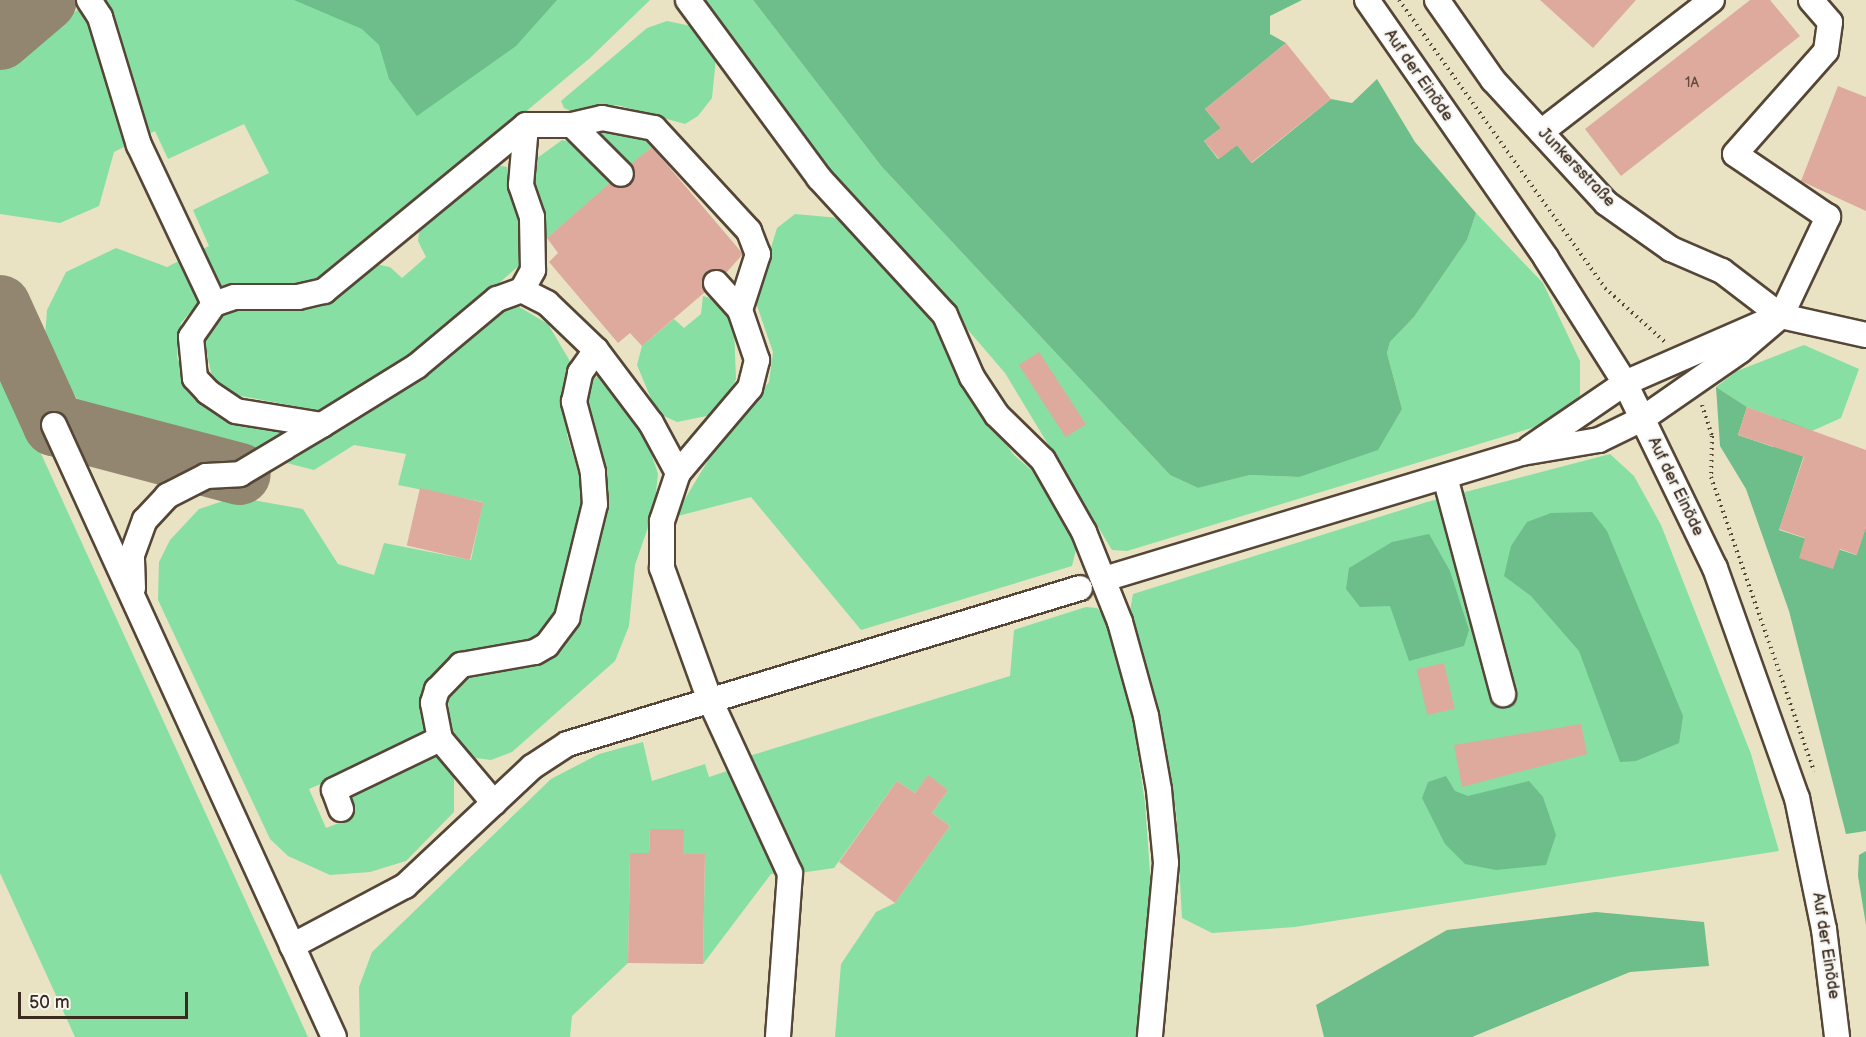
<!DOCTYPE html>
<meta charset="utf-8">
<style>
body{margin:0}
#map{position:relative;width:1866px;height:1037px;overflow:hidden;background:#e9e3c3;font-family:"Balsamiq Sans",sans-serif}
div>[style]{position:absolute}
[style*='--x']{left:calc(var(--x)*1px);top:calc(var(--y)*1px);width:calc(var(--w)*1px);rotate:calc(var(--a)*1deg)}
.green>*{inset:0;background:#87dfa4}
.forest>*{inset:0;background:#6dbe8a}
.taxiway>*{height:62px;margin:-31px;padding:0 31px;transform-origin:31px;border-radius:31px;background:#928670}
.building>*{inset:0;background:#deaa9e;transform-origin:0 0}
.path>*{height:4px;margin-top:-2px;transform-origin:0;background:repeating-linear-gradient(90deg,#554637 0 1.5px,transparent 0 6px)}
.roads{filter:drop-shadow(2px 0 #554637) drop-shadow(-2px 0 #554637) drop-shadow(0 2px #554637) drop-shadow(0 -2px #554637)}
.minor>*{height:24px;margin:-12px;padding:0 12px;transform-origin:12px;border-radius:12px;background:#fff}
span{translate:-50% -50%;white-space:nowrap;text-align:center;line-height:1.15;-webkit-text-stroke:4.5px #f6f6f2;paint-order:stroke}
.number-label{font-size:14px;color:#644a3e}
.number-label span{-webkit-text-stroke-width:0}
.street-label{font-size:16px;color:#3b2a1e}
.scale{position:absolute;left:18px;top:992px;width:170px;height:27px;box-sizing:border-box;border:3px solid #3b2a1e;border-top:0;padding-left:8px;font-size:18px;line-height:21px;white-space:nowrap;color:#3b2a1e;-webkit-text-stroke:4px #f6f6f2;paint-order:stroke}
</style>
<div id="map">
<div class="green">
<i style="clip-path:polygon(92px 0,650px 0,590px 58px,322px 282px,234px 287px,191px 311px,181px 323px,177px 357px,193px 393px,233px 420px,300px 426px,253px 454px,79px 402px,44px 349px,47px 310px,66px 272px,116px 248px,167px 267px,209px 246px,193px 210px,269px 173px,244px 124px,168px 159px,155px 131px,114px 152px,99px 206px,60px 223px,0 214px,0 63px)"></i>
<i style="clip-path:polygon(702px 0,753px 0,882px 167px,1170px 475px,1198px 488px,1250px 475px,1299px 477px,1402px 409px,1387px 353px,1390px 342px,1414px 317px,1467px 240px,1476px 213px,1543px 283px,1580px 361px,1580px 395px,1563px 416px,1535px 427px,1127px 551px,1112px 550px,1005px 373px,804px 139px)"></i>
<i style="clip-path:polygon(667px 21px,691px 26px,716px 58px,712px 98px,698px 116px,685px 124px,617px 105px,573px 112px,564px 108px,561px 101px,647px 28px)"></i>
<i style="clip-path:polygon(629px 128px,663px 145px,653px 146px,629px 167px,592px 130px)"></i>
<i style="clip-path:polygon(562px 140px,578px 144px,613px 181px,546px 239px,535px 195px,536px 159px)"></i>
<i style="clip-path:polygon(495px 165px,507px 167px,512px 180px,523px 223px,521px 264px,410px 360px,321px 411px,230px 394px,212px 377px,204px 340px,230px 307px,375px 264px,390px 267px,402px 278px,426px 257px,418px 241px,420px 225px)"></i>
<i style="clip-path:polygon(795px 214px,839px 218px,936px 324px,954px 370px,1014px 455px,1050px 486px,1077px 546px,1072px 566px,861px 630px,751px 497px,674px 517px,709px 459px,769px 382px,773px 352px,755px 300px,777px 228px)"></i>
<i style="clip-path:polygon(703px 296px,715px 300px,734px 327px,736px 379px,721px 413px,677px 422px,657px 413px,637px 365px,642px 346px,674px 319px,684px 328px,701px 314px)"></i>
<i style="clip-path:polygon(516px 305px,548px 324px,571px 363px,567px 435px,585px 495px,556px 614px,540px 639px,484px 650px,415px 743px,309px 789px,326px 828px,352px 818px,344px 798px,432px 754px,441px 757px,454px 775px,454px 812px,406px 861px,370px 872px,330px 875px,288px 856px,270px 839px,158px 600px,159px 562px,170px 540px,199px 509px,235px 497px,303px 509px,338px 564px,374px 575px,384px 543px,471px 560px,483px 502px,398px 485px,406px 454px,354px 445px,314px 470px,279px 461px,507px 306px)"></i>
<i style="clip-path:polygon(1804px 345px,1859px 369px,1841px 418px,1812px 431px,1747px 407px,1716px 387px,1737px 371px)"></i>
<i style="clip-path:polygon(0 364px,308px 1037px,75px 1037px,0 873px)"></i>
<i style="clip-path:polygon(604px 370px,641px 422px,658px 474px,654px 510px,635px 565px,629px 626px,615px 661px,512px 752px,491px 760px,468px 757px,449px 735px,448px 693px,464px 675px,560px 647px,575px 625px,606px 481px,583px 413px,589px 384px)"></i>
<i style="clip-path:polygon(1610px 454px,1634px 476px,1661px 525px,1751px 754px,1779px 851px,1295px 927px,1212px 933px,1182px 918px,1176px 811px,1157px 711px,1129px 616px,1133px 594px,1427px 502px)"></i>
<i style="clip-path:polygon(1086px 607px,1097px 608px,1108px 621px,1132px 714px,1145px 803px,1152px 901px,1139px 1037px,835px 1037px,841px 964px,876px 912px,895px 903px,950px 826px,932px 813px,948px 790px,928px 776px,915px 793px,897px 781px,834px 868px,800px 873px,749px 756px,1010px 676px,1014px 630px)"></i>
<i style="clip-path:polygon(643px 742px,652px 781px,705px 764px,709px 777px,733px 769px,780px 874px,771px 874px,703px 964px,705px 854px,683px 854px,683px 829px,650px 829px,649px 853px,630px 853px,628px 963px,572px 1016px,570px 1037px,360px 1037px,359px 987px,372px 952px,551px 779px,599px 754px)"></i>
</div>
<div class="forest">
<i style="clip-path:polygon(294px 0,557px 0,516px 46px,417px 116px,389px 79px,379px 45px,362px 29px)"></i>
<i style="clip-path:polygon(753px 0,1302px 0,1270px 16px,1270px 34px,1286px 43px,1205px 109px,1221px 128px,1204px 141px,1218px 159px,1237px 145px,1252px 163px,1331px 99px,1352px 103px,1377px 79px,1415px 142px,1476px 213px,1467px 240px,1414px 317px,1390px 342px,1387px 353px,1402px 409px,1378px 450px,1299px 477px,1250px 475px,1198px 488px,1170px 475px,882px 167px)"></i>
<i style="clip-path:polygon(1716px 387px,1747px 407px,1738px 435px,1773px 447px,1782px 419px,1812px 431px,1779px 530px,1856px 555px,1866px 527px,1866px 831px,1846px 834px,1789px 611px,1746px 489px,1720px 446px)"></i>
<i style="clip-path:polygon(1592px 512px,1607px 531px,1683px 716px,1679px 743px,1636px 761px,1620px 762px,1579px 651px,1531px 596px,1504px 576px,1511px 546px,1527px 522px,1551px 513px)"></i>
<i style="clip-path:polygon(1429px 534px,1450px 571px,1469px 630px,1464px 646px,1409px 661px,1390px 606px,1360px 607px,1346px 589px,1349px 568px,1392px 542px)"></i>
<i style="clip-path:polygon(1446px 776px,1455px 791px,1468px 796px,1529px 781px,1543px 797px,1556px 835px,1546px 865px,1496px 870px,1465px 864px,1445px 844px,1422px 798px,1428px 782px)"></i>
<i style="clip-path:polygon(1866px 851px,1866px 925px,1858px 876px,1859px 855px)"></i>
<i style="clip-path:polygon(1596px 912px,1704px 922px,1709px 966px,1630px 972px,1472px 1037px,1324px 1037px,1316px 1005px,1447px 930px)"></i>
</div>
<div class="taxiway">
<i style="--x:0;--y:39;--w:60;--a:-40.3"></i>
<i style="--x:0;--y:306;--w:131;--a:65.6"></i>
<i style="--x:54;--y:425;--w:192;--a:14.8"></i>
</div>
<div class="building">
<i style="clip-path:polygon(1540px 0,1636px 0,1593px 48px)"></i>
<i style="clip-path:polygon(1750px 0,1770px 0,1800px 36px,1621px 176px,1585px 129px)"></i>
<i style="clip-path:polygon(1286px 43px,1331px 99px,1251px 163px,1237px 145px,1219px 159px,1204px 141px,1221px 128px,1205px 109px)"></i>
<i style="clip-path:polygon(1838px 86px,1866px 97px,1866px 211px,1801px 181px)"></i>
<i style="clip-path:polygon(652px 147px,743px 254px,726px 273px,706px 273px,705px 292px,642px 346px,630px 333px,618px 343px,549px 262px,558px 253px,547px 238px,610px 183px,631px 184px,631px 164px)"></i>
<i style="left:1039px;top:352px;width:86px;height:24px;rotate:57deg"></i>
<i style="clip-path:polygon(1747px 407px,1866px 450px,1866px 527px,1857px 555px,1840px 549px,1833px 569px,1799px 558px,1805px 538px,1779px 529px,1804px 457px,1738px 435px)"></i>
<i style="left:420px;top:488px;width:65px;height:59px;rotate:13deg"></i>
<i style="left:1444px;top:663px;width:47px;height:28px;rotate:77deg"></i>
<i style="clip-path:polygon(1581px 724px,1587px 754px,1462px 787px,1454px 745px)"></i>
<i style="clip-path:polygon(928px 775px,948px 790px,932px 813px,950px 826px,895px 903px,839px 862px,897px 781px,915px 793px)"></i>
<i style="clip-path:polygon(650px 829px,684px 829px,683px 854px,705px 854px,703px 964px,628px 963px,630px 853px,649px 853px)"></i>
</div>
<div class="path">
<i style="--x:1399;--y:0;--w:354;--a:54.4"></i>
<i style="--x:1605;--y:288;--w:81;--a:42"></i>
<i style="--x:1702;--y:405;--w:33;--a:72"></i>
<i style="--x:1712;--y:436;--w:41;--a:91.4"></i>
<i style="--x:1711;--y:477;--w:312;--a:70.7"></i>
</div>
<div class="roads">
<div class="minor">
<i style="--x:89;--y:0;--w:20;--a:57"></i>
<i style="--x:100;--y:17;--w:134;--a:73.1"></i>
<i style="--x:139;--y:145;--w:176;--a:64.7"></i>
<i style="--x:688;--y:0;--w:221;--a:53.6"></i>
<i style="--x:819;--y:178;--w:186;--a:47.4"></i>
<i style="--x:945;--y:315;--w:68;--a:66.5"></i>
<i style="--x:972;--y:377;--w:45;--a:56.7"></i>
<i style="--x:997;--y:415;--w:64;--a:44.4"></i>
<i style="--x:1043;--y:460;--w:83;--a:60.3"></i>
<i style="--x:1084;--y:532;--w:97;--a:68.2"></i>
<i style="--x:1120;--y:622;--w:98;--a:74.5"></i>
<i style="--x:1146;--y:716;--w:75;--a:80"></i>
<i style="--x:1159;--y:790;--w:73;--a:84.5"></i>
<i style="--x:1166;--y:863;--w:175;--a:95.3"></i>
<i style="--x:1367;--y:0;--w:314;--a:55.2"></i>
<i style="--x:1546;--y:258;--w:148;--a:57.7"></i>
<i style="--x:1625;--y:383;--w:206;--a:64.1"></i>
<i style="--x:1715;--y:568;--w:244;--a:70.4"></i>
<i style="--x:1797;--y:798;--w:134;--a:78.4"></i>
<i style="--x:1824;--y:929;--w:109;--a:83.1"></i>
<i style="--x:1437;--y:0;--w:98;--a:55"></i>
<i style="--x:1493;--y:80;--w:167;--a:47.4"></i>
<i style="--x:1606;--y:203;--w:80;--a:35.3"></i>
<i style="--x:1671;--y:249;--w:56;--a:23.3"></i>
<i style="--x:1722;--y:271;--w:74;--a:37.3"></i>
<i style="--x:1781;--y:316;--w:87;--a:12.6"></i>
<i style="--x:572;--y:125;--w:31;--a:-13"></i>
<i style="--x:602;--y:118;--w:53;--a:10.9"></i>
<i style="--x:654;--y:128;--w:140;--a:47.3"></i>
<i style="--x:749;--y:231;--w:25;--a:69"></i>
<i style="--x:758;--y:254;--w:59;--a:107.8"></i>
<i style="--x:1541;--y:132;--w:216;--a:-37.7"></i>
<i style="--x:716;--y:283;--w:36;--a:48"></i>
<i style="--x:740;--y:310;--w:53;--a:71.2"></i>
<i style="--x:757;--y:360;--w:29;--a:104"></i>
<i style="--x:750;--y:388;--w:111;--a:130.3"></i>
<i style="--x:678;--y:473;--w:51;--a:108.4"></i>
<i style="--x:662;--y:521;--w:47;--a:90"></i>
<i style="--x:662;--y:568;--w:138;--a:70.1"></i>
<i style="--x:709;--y:698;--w:193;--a:65.2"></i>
<i style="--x:790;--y:873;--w:164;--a:94.2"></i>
<i style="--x:522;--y:290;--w:23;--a:-61"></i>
<i style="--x:533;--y:270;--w:53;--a:-91.1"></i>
<i style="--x:532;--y:217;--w:34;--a:-109"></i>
<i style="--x:521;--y:185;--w:60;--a:-85.2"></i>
<i style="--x:526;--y:125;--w:46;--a:0"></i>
<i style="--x:572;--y:125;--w:69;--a:45"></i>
<i style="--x:596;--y:350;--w:91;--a:53"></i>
<i style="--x:651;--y:423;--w:57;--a:61.6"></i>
<i style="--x:54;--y:425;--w:673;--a:65.42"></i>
<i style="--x:1530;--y:448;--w:115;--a:-34.4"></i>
<i style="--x:1625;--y:383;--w:155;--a:-23.6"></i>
<i style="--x:1445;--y:477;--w:225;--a:75"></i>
<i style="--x:1104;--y:579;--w:437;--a:-16.8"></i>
<i style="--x:1522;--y:453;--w:78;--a:-9.6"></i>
<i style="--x:1599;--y:440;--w:48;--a:-26"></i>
<i style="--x:1642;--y:419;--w:119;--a:-34.8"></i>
<i style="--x:1740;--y:351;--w:54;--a:-40.5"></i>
<i style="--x:1781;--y:316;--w:110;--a:-64.6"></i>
<i style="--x:1828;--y:217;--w:112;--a:-145.9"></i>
<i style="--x:1735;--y:154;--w:137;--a:-48.5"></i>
<i style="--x:1826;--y:51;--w:29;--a:-82"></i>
<i style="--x:1830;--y:22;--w:29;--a:-131"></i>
<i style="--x:133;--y:588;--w:33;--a:-92"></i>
<i style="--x:132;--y:555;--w:37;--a:-70"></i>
<i style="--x:145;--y:520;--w:33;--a:-47"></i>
<i style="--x:167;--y:496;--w:44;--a:-27.1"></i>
<i style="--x:206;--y:476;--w:34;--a:-3"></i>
<i style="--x:240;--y:474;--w:96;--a:-30.9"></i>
<i style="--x:494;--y:803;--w:84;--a:-130.2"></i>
<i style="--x:440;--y:739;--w:37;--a:-101"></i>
<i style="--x:433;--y:703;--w:14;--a:-73"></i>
<i style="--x:437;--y:690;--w:35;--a:-46"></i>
<i style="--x:461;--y:665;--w:75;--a:-10"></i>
<i style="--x:535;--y:652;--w:14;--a:-30"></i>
<i style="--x:547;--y:645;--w:34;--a:-53"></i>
<i style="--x:567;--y:618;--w:117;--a:-76.2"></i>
<i style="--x:595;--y:504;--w:32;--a:-94"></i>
<i style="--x:593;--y:472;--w:73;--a:-105.2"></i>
<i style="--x:574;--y:402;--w:30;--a:-78"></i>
<i style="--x:580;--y:373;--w:28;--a:-55"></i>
<i style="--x:596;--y:350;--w:68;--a:-136.2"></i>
<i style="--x:547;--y:303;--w:28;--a:-153"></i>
<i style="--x:522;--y:290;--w:27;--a:160"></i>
<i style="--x:497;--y:299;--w:104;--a:140.1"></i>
<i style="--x:417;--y:366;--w:112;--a:148.2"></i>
<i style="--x:322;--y:425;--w:87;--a:-170.8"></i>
<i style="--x:236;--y:411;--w:34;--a:-146"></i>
<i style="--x:208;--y:392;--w:19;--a:-133"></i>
<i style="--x:195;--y:378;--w:41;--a:-95.6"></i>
<i style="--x:191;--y:337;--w:40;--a:-55.1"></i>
<i style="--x:214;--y:304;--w:21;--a:-19"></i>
<i style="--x:234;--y:297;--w:64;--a:0"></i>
<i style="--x:298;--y:297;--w:27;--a:-13"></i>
<i style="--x:324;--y:291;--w:261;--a:-39.4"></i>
<i style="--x:341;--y:809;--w:20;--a:-110"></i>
<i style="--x:334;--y:790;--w:118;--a:-25.7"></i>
<i style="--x:292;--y:946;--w:128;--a:-28"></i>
<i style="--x:405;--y:886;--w:174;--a:-43.1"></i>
<i style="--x:532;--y:767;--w:42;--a:-33.3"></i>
<i style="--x:567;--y:744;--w:536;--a:-16.91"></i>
</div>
</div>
<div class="number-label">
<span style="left:1692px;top:83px">1A</span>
</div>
<div class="street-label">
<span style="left:1418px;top:76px;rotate:55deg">Auf der Einöde</span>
<span style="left:1576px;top:168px;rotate:46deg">Junkersstraße</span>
<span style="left:1675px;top:487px;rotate:64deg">Auf der Einöde</span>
<span style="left:1825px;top:946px;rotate:81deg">Auf der Einöde</span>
</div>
<div class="scale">50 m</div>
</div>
